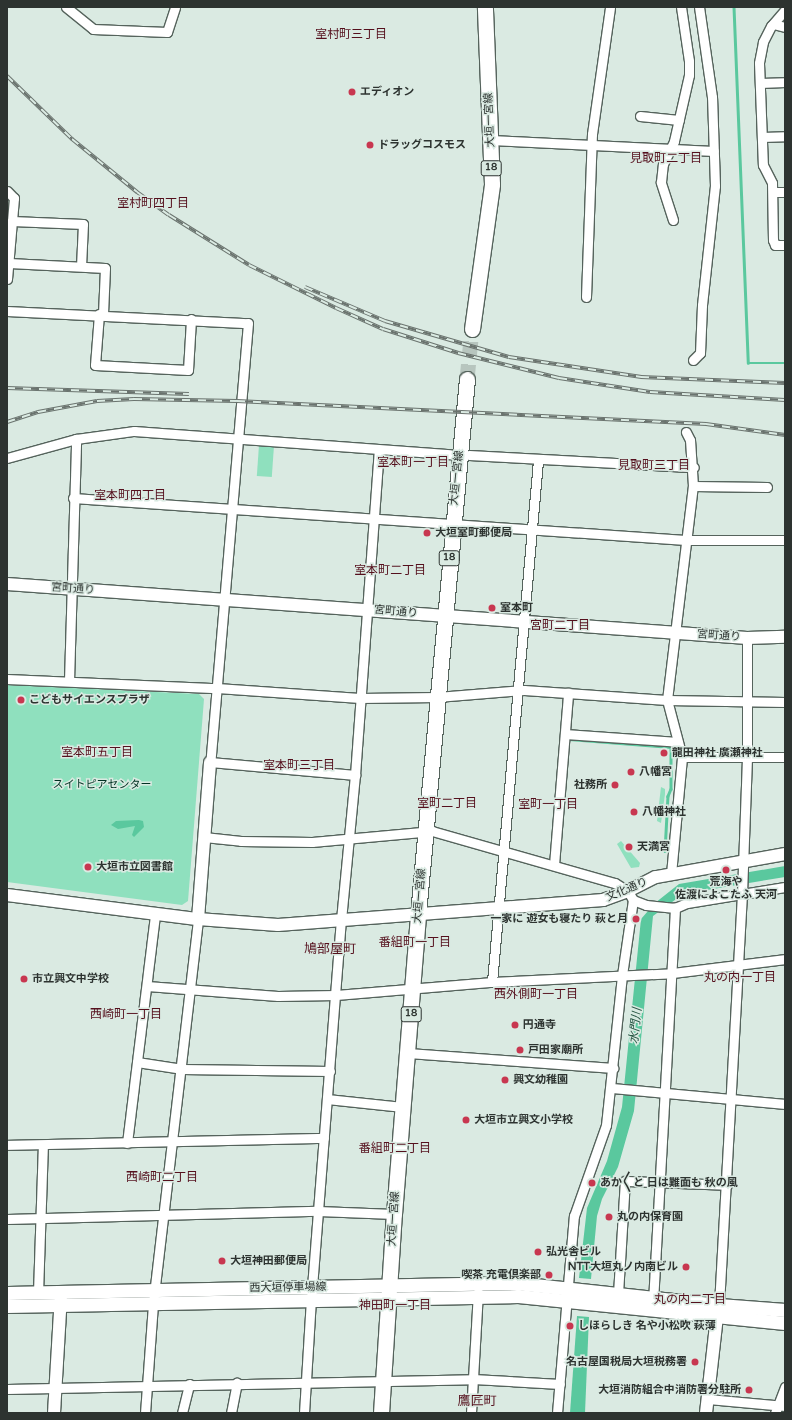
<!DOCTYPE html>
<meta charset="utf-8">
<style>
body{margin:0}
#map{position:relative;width:792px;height:1420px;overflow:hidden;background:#daeae2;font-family:"Varela Round","Noto Sans JP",sans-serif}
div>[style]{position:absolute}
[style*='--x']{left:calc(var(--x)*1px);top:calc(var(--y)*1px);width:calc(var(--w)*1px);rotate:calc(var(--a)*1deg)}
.green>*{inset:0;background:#8fe0be;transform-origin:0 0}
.water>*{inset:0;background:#5ac89e}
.stream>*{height:2.5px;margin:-1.25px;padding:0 1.25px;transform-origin:1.25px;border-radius:1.25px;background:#5ac89e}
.primary-tunnel>*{height:15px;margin-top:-7.5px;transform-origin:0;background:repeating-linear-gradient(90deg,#b7c5be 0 15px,transparent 0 23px)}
.roads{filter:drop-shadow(1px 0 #55635c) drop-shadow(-1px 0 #55635c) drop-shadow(0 1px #55635c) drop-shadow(0 -1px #55635c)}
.minor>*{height:9px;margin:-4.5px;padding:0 4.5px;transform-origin:4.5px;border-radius:4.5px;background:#fff}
.tertiary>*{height:12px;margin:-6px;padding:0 6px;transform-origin:6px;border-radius:6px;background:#fff}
.secondary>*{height:13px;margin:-6.5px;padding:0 6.5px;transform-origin:6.5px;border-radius:6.5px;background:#fff}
.primary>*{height:15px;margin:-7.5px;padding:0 7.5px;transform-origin:7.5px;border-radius:7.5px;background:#fff}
.rail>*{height:4px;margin-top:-2px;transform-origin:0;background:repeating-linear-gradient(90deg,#daeae2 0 8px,#6a736e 0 16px);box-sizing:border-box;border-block:1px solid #6a736e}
.dots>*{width:11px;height:11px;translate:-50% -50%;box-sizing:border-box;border:2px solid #daeae2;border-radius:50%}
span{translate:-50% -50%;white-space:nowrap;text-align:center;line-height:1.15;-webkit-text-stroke:3px #daeae2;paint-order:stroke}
.shield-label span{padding:1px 3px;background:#daeae2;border:1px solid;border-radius:3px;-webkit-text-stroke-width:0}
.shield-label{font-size:10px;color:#2d3330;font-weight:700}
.poi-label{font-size:11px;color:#2d3330;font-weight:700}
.left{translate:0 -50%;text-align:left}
.right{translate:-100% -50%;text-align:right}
.street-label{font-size:11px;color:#2d3330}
.park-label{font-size:11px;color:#003222}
.neighbourhood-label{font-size:12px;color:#55101d}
.water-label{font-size:12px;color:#295745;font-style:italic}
.quarter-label{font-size:13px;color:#55101d}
.frame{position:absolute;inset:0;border:8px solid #2d3330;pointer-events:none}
</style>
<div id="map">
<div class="green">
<i style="left:259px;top:445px;width:15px;height:31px;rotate:4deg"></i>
<i style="clip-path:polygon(7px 685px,199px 694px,204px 699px,188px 901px,182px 905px,7px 882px)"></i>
<i style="clip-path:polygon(661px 787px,665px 789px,665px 794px,661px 823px,657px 821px)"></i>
<i style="clip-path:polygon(621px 841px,640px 863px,639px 867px,631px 868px,617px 844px)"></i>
</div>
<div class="water">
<i style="clip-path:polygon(139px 820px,143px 821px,144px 827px,134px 837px,132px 835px,135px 826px,118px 829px,111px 825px,116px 821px)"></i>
<i style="clip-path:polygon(785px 866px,785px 877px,683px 894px,653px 916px,634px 1111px,618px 1167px,602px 1199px,597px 1216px,591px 1279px,579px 1278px,587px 1208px,607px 1161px,622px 1107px,641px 919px,655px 903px,679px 884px)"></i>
<i style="clip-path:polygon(577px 1316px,589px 1317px,585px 1413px,570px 1413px)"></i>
</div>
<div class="stream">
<i style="--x:734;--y:7;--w:356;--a:87.7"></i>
<i style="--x:748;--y:363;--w:37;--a:0"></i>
<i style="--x:569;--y:739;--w:102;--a:4.5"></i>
<i style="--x:671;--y:747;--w:42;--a:90"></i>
<i style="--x:671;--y:789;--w:8;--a:113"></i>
<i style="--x:668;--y:796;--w:55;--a:93.1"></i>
</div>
<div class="primary-tunnel">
<i style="--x:467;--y:379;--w:50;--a:-84.3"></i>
</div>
<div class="roads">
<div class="minor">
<i style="--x:66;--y:7;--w:35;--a:39"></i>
<i style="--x:93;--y:29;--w:74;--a:2.3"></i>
<i style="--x:167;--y:32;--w:26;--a:-72"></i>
<i style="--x:785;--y:10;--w:21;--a:131"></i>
<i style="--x:771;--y:26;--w:18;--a:117"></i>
<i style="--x:763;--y:42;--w:21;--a:101"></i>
<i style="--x:759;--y:63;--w:102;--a:87.8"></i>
<i style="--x:763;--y:165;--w:20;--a:63"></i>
<i style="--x:772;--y:183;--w:57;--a:89"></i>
<i style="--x:773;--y:240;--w:5;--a:68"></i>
<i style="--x:775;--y:245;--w:10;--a:0"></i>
<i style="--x:773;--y:24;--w:12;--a:14"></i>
<i style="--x:760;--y:83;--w:25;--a:-2"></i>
<i style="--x:640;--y:116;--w:39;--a:6"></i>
<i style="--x:762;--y:137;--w:23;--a:-2"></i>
<i style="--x:491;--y:140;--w:223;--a:2.8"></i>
<i style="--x:7;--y:191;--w:10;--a:45"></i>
<i style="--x:14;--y:198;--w:23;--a:95"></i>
<i style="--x:773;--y:192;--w:12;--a:0"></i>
<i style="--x:673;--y:220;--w:40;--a:-108"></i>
<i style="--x:661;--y:182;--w:18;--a:-84"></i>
<i style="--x:663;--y:164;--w:25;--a:-64"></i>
<i style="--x:674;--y:141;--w:68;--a:-77.2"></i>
<i style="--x:689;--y:75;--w:14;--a:-90"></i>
<i style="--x:689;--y:61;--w:55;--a:-98.4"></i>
<i style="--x:9;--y:263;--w:96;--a:3"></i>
<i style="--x:105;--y:268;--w:46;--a:92.5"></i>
<i style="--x:7;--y:279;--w:58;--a:-85.1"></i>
<i style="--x:12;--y:221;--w:71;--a:2.4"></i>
<i style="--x:83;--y:224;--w:42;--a:92.7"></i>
<i style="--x:586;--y:297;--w:163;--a:-87.9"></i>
<i style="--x:592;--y:134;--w:128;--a:-81.9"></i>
<i style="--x:7;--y:311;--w:241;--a:2.9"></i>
<i style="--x:248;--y:323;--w:441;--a:94.9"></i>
<i style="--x:210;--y:762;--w:146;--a:5.1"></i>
<i style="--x:99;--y:314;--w:51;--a:94.5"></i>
<i style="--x:95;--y:365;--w:93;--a:3.1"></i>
<i style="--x:188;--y:370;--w:51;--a:-86.6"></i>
<i style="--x:693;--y:360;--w:10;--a:-45"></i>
<i style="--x:700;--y:353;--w:48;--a:-87.6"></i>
<i style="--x:702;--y:305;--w:120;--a:-83.8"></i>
<i style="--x:715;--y:186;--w:89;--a:-91.9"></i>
<i style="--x:712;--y:97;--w:91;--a:-98.2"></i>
<i style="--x:469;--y:455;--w:225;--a:3.1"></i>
<i style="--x:7;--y:458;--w:72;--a:-15.4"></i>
<i style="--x:76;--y:439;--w:59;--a:-7.9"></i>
<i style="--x:134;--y:431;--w:317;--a:4.2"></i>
<i style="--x:693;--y:486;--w:74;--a:0.8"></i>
<i style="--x:73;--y:498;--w:614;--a:3.92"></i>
<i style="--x:686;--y:540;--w:99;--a:0"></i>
<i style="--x:7;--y:679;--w:210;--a:2.5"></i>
<i style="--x:217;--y:688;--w:143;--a:4"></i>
<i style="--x:360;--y:698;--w:77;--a:-0.7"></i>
<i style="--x:437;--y:697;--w:87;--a:-4.6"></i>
<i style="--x:524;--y:690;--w:143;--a:4"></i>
<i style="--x:667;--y:700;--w:118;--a:1"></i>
<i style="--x:69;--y:681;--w:242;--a:-88.3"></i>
<i style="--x:565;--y:734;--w:113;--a:4"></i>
<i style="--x:682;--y:757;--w:103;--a:0"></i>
<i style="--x:204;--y:837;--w:37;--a:6"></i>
<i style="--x:241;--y:841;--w:71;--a:0.8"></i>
<i style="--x:312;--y:842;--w:121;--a:-5.2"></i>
<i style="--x:432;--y:831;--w:190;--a:15.9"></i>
<i style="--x:615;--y:883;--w:15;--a:32"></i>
<i style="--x:628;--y:891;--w:10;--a:61"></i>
<i style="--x:633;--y:900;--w:14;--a:21"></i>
<i style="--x:646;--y:905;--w:29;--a:6"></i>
<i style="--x:675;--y:908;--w:13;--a:-23"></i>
<i style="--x:687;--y:903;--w:99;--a:-9.3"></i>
<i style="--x:554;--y:865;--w:173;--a:-85.3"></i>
<i style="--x:671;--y:874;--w:118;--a:-84.6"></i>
<i style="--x:682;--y:757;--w:59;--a:-104.7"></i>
<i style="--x:667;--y:700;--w:216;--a:-83.1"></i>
<i style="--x:693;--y:486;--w:46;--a:-93.7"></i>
<i style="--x:690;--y:440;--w:9;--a:-117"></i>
<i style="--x:492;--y:982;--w:524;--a:-84.96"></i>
<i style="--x:147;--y:986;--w:131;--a:4.4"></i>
<i style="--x:278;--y:996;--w:58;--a:-1"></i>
<i style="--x:336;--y:995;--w:157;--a:-4.8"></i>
<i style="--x:492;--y:982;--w:181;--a:-2.8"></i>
<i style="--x:673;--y:973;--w:113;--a:-7.1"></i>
<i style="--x:408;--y:1053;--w:206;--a:4.2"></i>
<i style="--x:137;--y:1062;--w:46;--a:8.8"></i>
<i style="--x:182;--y:1069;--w:148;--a:0.8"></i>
<i style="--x:612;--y:1088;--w:174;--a:5.3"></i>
<i style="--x:327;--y:1099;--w:76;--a:6"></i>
<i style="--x:127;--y:1143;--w:231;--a:-83"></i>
<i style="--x:7;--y:1145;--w:317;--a:-1.3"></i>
<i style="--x:7;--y:1219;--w:311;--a:-1.5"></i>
<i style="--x:318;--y:1211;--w:76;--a:2.3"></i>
<i style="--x:38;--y:1293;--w:148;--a:-88.1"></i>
<i style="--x:618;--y:1294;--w:113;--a:-86.5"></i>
<i style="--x:625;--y:1181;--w:102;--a:2.2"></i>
<i style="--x:653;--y:1302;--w:395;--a:-86.8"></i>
<i style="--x:719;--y:1305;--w:412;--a:-86.8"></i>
<i style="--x:742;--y:894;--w:138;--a:-87.9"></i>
<i style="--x:747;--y:756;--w:118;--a:-90"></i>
<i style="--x:7;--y:1389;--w:466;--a:-1.2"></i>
<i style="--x:473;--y:1379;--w:87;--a:3.3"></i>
<i style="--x:708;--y:1399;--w:77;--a:5.2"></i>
<i style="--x:145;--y:1413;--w:110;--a:-85.8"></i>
<i style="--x:153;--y:1303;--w:387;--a:-83.3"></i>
<i style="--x:182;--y:1413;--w:30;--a:-76"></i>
<i style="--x:231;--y:1413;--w:31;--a:-79"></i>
<i style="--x:304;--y:1413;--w:113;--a:-86.5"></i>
<i style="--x:311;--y:1300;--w:381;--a:-85.5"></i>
<i style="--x:341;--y:920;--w:146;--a:-84.5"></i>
<i style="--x:355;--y:775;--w:326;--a:-85.8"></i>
<i style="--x:471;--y:1413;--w:121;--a:-86.7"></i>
<i style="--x:557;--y:1413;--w:198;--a:-85.1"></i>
<i style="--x:574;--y:1216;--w:96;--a:-70.6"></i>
<i style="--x:606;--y:1125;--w:151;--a:-83.9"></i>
<i style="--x:622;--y:975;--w:76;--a:-81.7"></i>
<i style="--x:775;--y:1413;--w:28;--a:-69"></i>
</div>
<div class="tertiary">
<i style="--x:7;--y:584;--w:742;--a:4.17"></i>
<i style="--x:747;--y:638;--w:38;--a:-2"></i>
<i style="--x:7;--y:895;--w:193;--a:7.2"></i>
<i style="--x:198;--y:919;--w:80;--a:4.3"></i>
<i style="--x:278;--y:925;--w:326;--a:-4.4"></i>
<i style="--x:603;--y:900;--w:27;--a:-20"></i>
<i style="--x:628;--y:891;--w:31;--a:-27"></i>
<i style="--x:656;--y:877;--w:131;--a:-10.1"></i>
<i style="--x:198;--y:919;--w:157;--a:-85.6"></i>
<i style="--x:54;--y:1413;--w:117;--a:-86.6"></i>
<i style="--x:706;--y:1413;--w:107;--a:-83.5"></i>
</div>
<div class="secondary">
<i style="--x:7;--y:1293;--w:509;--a:-1.13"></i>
<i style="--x:516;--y:1283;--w:204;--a:6.2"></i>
<i style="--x:719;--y:1305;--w:66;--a:4.3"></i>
<i style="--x:7;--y:1306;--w:511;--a:-1.12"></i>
<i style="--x:518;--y:1296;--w:268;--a:5.8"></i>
</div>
<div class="primary">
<i style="--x:472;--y:329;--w:146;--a:-82.1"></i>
<i style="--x:492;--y:184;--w:177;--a:-92.3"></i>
<i style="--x:381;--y:1413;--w:199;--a:-86.3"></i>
<i style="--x:394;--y:1214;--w:301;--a:-85.4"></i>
<i style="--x:418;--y:914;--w:537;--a:-84.77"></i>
</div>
</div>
<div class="rail">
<i style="--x:7;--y:76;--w:91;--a:44.1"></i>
<i style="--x:72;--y:139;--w:84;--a:39.2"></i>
<i style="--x:137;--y:192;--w:39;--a:36"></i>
<i style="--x:169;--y:215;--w:94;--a:32"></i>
<i style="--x:249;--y:265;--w:97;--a:26.3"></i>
<i style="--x:336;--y:308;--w:51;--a:24.1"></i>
<i style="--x:383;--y:329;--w:79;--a:17.7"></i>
<i style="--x:458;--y:353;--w:104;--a:13.9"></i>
<i style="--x:559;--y:378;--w:92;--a:8.7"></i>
<i style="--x:650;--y:392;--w:135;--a:3.4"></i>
<i style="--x:305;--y:287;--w:87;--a:23"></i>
<i style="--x:385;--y:321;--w:129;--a:16.2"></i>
<i style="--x:509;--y:357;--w:134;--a:8.6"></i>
<i style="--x:641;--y:377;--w:144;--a:2.4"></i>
<i style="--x:7;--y:388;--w:182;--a:1.9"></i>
<i style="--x:7;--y:422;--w:33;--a:-18"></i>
<i style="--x:38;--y:412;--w:60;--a:-10.6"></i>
<i style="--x:97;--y:401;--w:37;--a:-3"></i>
<i style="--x:134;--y:399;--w:103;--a:1.1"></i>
<i style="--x:237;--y:401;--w:470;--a:2.8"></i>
<i style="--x:706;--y:424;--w:80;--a:7.9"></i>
</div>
<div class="dots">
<i style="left:352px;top:92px;background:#c83750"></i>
<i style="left:370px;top:145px;background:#c83750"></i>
<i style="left:427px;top:533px;background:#c83750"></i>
<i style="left:492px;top:608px;background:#c83750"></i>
<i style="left:21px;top:700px;background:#c83750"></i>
<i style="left:664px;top:753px;background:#c83750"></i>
<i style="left:631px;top:772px;background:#c83750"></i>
<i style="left:615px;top:785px;background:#c83750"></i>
<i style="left:634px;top:812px;background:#c83750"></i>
<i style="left:629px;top:847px;background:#c83750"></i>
<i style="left:88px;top:867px;background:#c83750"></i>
<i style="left:726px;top:870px;background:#c83750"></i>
<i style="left:636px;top:919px;background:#c83750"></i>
<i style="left:24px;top:979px;background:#c83750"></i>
<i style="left:515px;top:1025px;background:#c83750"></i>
<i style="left:520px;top:1050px;background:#c83750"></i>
<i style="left:505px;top:1080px;background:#c83750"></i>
<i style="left:466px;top:1120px;background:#c83750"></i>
<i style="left:592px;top:1183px;background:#c83750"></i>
<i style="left:609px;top:1217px;background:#c83750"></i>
<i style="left:538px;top:1252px;background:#c83750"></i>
<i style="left:222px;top:1261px;background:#c83750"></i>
<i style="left:686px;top:1267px;background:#c83750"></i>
<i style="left:549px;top:1275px;background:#c83750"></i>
<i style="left:570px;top:1326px;background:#c83750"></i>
<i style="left:695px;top:1362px;background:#c83750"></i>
<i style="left:749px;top:1390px;background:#c83750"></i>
</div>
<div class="shield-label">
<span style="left:491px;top:168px">18</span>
<span style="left:449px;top:558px">18</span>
<span style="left:411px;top:1014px">18</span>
</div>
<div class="poi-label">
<span class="left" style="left:360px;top:92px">エディオン</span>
<span class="left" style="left:378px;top:145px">ドラッグコスモス</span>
<span class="left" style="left:435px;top:533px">大垣室町郵便局</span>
<span class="left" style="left:500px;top:608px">室本町</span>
<span class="left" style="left:29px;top:700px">こどもサイエンスプラザ</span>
<span class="left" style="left:672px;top:753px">龍田神社 廣瀬神社</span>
<span class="left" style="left:639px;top:772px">八幡宮</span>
<span class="right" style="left:607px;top:785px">社務所</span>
<span class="left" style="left:642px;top:812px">八幡神社</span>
<span class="left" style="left:637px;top:847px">天満宮</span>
<span class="left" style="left:96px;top:867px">大垣市立図書館</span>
<span style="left:726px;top:889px">荒海や<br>佐渡によこたふ 天河</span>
<span class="right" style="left:628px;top:919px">一家に 遊女も寝たり 萩と月</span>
<span class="left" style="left:32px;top:979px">市立興文中学校</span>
<span class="left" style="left:523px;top:1025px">円通寺</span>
<span class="left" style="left:528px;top:1050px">戸田家廟所</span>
<span class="left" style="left:513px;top:1080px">興文幼稚園</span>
<span class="left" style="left:474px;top:1120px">大垣市立興文小学校</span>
<span class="left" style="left:600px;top:1183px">あか〱と 日は難面も 秋の風</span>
<span class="left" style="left:617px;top:1217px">丸の内保育園</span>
<span class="left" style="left:546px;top:1252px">弘光舎ビル</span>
<span class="left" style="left:230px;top:1261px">大垣神田郵便局</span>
<span class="right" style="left:678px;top:1267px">NTT大垣丸ノ内南ビル</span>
<span class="right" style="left:541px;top:1275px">喫茶 充電倶楽部</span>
<span class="left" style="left:578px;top:1326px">しほらしき 名や小松吹 萩薄</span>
<span class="right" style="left:687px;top:1362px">名古屋国税局大垣税務署</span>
<span class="right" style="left:741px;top:1390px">大垣消防組合中消防署分駐所</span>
</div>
<div class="street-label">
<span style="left:490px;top:120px;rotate:-92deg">大垣一宮線</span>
<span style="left:457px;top:478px;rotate:-84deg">大垣一宮線</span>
<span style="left:73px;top:589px;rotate:4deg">宮町通り</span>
<span style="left:396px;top:612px;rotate:5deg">宮町通り</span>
<span style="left:719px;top:636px;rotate:4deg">宮町通り</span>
<span style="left:627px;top:890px;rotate:-23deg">文化通り</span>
<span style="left:420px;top:896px;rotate:-85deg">大垣一宮線</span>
<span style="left:394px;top:1219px;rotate:-86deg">大垣一宮線</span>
<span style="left:288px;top:1288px;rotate:-1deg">西大垣停車場線</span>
</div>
<div class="park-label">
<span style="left:102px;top:785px">スイトピアセンター</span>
</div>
<div class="neighbourhood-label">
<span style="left:351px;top:35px">室村町三丁目</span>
<span style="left:666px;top:159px">見取町二丁目</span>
<span style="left:153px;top:204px">室村町四丁目</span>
<span style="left:413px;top:463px">室本町一丁目</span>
<span style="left:654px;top:466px">見取町三丁目</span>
<span style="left:130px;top:496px">室本町四丁目</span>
<span style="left:390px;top:571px">室本町二丁目</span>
<span style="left:560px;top:626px">宮町二丁目</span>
<span style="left:97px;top:753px">室本町五丁目</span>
<span style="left:299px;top:766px">室本町三丁目</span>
<span style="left:447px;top:804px">室町二丁目</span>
<span style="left:548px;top:805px">室町一丁目</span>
<span style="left:415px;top:943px">番組町一丁目</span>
<span style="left:740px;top:978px">丸の内一丁目</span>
<span style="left:536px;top:995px">西外側町一丁目</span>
<span style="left:126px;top:1015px">西崎町一丁目</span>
<span style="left:395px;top:1149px">番組町二丁目</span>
<span style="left:162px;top:1178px">西崎町二丁目</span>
<span style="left:690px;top:1300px">丸の内二丁目</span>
<span style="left:395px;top:1306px">神田町一丁目</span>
</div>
<div class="water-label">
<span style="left:636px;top:1026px;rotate:-84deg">水門川</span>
</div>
<div class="quarter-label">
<span style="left:330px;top:949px">鳩部屋町</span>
<span style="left:477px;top:1401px">鷹匠町</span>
</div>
<div class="frame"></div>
</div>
